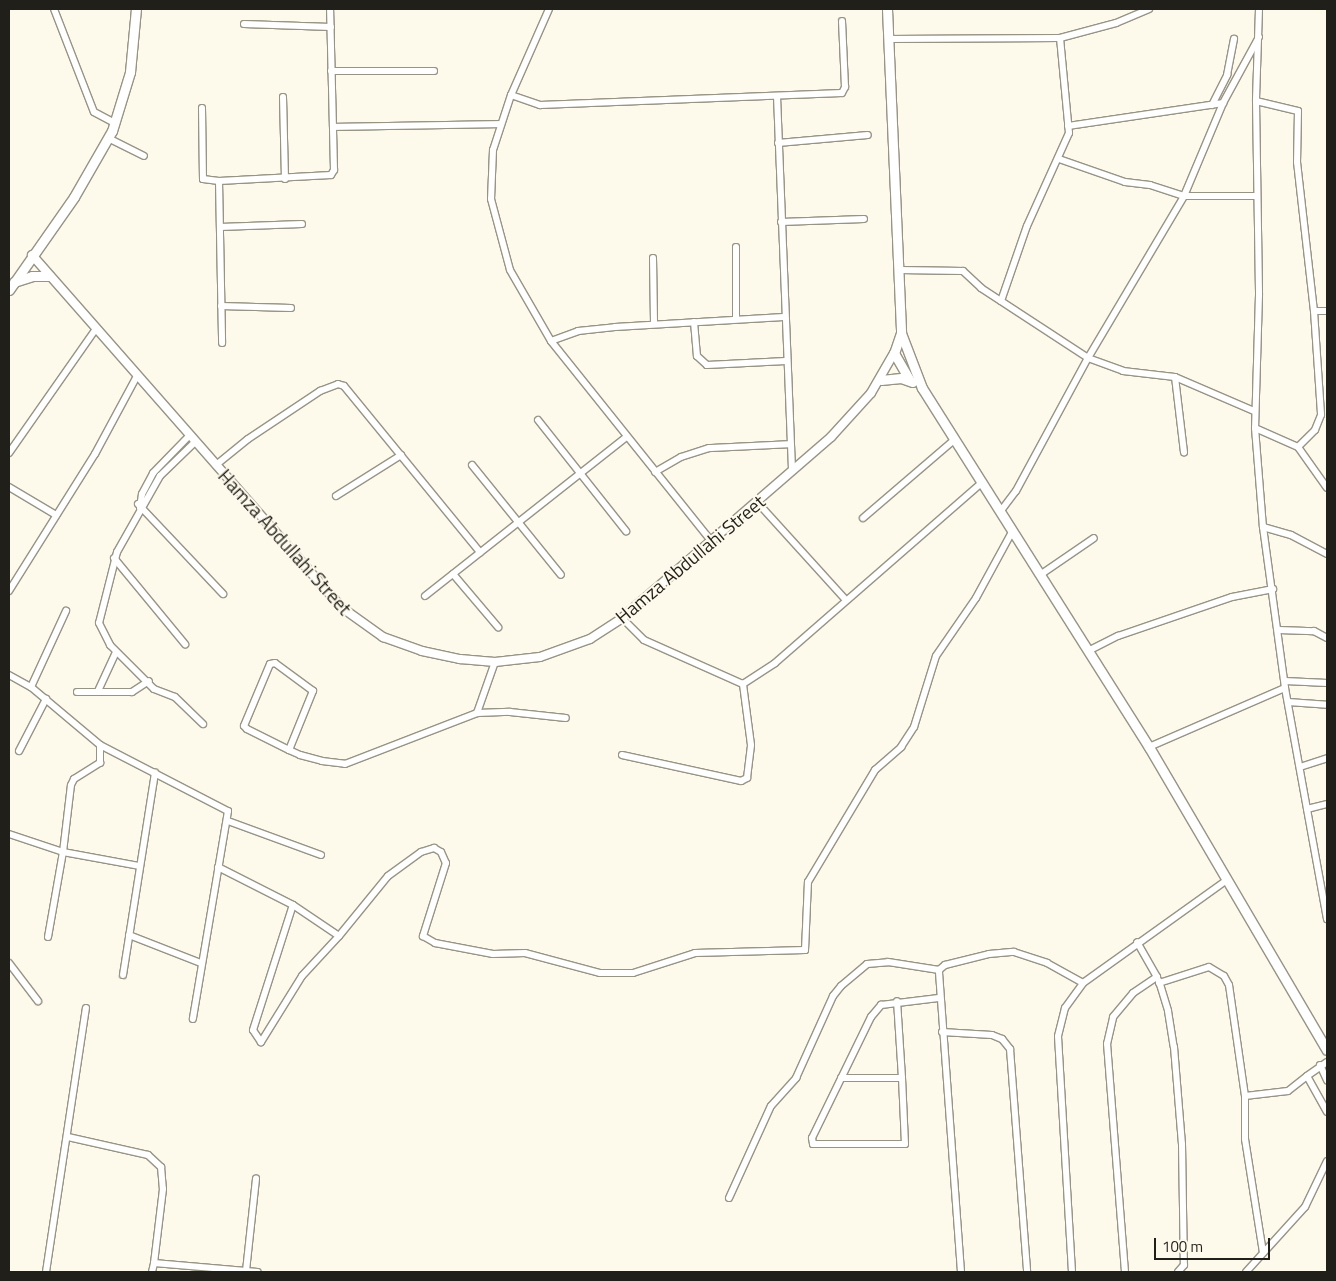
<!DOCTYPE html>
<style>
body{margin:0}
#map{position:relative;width:1336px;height:1281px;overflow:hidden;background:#fdf9eb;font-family:"Titillium Web",sans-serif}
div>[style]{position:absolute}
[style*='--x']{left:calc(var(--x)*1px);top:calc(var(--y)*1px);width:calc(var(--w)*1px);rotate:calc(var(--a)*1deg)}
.roads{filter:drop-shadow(1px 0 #979486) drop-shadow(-1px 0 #979486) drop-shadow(0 1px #979486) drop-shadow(0 -1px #979486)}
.minor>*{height:6px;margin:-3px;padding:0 3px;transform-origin:3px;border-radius:3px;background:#fff}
.tertiary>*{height:8px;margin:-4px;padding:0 4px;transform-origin:4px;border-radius:4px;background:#fff}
.secondary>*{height:9px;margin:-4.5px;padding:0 4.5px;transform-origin:4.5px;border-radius:4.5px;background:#fff}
span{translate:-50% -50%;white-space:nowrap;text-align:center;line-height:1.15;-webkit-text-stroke:4px #fdf9eb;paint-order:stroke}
.street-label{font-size:19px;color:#211f1a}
.frame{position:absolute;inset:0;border:10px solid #211f1a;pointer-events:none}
.scale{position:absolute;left:1154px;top:1238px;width:116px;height:22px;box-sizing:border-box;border:2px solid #211f1a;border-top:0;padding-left:6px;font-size:15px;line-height:18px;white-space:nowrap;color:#211f1a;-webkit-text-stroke:4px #fdf9eb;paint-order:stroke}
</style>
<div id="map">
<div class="roads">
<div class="minor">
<i style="--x:54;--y:9;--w:110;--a:68.8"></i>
<i style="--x:94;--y:112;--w:24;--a:28"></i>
<i style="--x:549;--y:9;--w:94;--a:113.8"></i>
<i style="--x:511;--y:95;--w:58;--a:108.1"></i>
<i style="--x:493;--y:150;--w:49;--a:92.3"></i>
<i style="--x:491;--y:199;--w:73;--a:75"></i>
<i style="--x:510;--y:270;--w:82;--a:60"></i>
<i style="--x:551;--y:341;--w:258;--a:51.3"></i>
<i style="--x:1259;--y:9;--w:92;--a:91.9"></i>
<i style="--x:1256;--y:101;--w:194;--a:89.1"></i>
<i style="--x:1259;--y:295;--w:133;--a:91.7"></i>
<i style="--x:1255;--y:428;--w:99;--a:85.4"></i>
<i style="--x:1263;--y:527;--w:162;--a:82.2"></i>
<i style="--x:1285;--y:688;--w:235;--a:79.7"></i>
<i style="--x:244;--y:24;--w:87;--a:2"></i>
<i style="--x:889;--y:39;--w:171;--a:-0.3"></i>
<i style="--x:1060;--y:38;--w:58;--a:-15"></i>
<i style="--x:1116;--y:23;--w:36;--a:-23"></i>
<i style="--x:331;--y:71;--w:103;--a:0"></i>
<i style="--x:511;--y:95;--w:31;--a:19"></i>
<i style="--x:540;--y:105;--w:302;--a:-2.3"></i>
<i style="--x:842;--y:93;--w:7;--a:-63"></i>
<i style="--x:845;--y:87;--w:66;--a:-92.6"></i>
<i style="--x:777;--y:96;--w:374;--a:87.7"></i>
<i style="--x:283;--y:97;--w:82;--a:88.6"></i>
<i style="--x:1256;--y:101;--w:43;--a:13.4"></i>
<i style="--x:1298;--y:111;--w:51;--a:91.1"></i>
<i style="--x:1297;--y:162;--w:150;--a:83.5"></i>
<i style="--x:1314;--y:311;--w:104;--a:86.1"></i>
<i style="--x:1321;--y:415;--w:16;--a:112"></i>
<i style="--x:1315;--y:430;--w:24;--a:135"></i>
<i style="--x:1212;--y:105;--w:34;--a:-63"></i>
<i style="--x:1227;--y:75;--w:37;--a:-79"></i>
<i style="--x:202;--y:108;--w:71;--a:89.2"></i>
<i style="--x:203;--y:179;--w:16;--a:7"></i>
<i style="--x:219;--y:181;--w:112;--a:-3.1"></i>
<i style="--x:331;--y:175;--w:6;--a:-59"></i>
<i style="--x:334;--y:170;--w:161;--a:-91.4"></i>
<i style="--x:1068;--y:126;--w:157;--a:-8.4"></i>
<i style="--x:333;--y:127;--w:168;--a:-1"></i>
<i style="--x:108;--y:138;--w:40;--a:26.6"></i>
<i style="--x:778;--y:143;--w:90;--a:-5.1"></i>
<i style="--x:1059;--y:159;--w:70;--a:19.2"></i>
<i style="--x:1125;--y:182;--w:25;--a:7"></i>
<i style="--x:1150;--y:185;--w:36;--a:18"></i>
<i style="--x:1184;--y:196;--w:72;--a:0"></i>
<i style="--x:219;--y:181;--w:162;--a:88.9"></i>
<i style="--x:781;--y:222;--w:83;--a:-2.1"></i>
<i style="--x:220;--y:227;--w:82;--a:-2.1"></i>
<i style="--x:736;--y:247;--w:72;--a:90"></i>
<i style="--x:653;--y:258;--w:66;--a:89.1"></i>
<i style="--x:900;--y:270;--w:63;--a:0.9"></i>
<i style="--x:963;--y:271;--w:25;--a:43"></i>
<i style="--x:981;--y:288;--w:128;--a:33.2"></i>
<i style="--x:1088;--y:358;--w:37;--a:20"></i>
<i style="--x:1123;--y:371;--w:52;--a:6.6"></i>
<i style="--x:1175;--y:377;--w:86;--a:23.3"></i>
<i style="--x:1001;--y:301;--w:79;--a:-70.9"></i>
<i style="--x:1027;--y:226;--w:102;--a:-65.7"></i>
<i style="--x:1069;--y:133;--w:95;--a:-95.4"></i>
<i style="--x:221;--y:306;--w:70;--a:1.6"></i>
<i style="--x:1314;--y:311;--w:13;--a:0"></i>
<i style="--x:694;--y:322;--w:34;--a:85"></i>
<i style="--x:697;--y:356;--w:13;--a:42"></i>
<i style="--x:707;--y:365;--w:79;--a:-2.9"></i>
<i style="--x:551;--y:341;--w:29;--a:-20"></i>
<i style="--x:578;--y:331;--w:37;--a:-6"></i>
<i style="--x:615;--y:327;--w:169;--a:-3.4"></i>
<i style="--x:1175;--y:377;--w:76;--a:83.2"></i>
<i style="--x:538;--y:420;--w:142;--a:51.6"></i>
<i style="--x:1255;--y:428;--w:47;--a:23.8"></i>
<i style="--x:1298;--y:447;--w:50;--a:54.7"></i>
<i style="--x:195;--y:442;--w:49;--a:135.8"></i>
<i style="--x:160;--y:476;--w:87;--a:119.5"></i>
<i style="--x:117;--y:552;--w:73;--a:104.2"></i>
<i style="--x:99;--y:623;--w:25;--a:63"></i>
<i style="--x:110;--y:645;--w:62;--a:45"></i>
<i style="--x:154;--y:689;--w:22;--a:21"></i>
<i style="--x:175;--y:697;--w:39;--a:44"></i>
<i style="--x:9;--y:453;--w:150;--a:-55"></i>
<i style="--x:216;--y:465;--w:41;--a:-39.1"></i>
<i style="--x:248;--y:439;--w:87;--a:-33.7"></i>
<i style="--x:320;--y:391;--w:19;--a:-21"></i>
<i style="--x:338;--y:384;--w:6;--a:18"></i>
<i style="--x:344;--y:386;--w:215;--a:50.7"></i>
<i style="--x:472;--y:465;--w:141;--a:51"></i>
<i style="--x:655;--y:472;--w:30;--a:-30"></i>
<i style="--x:681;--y:457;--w:29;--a:-18"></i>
<i style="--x:709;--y:448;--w:81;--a:-2.8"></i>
<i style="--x:9;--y:487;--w:55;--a:30.8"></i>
<i style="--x:336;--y:496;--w:77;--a:-32.2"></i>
<i style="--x:757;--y:502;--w:132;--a:47.8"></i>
<i style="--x:138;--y:504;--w:124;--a:46.6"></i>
<i style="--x:140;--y:508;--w:14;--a:-82"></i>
<i style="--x:142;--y:494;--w:24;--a:-62"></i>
<i style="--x:153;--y:473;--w:53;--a:-45.8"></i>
<i style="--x:1000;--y:512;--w:26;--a:-53"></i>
<i style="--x:1016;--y:491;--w:151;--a:-61.6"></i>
<i style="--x:1088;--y:358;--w:188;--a:-59.3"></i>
<i style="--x:1184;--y:196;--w:101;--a:-67.2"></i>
<i style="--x:1223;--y:103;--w:75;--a:-61.4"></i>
<i style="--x:863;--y:518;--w:120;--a:-40.6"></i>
<i style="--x:1263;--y:527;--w:29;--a:16"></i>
<i style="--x:1291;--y:535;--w:41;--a:27.8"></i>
<i style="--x:114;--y:558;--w:112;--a:50.5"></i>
<i style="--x:453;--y:574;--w:70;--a:49.7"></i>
<i style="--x:1040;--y:575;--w:65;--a:-34.4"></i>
<i style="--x:9;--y:591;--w:162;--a:-57.9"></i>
<i style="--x:95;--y:454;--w:89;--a:-61.7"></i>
<i style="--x:425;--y:596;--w:256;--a:-38.3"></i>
<i style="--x:622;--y:618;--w:31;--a:45"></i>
<i style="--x:644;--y:640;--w:108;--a:24"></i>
<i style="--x:1279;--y:630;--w:35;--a:2"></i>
<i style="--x:1314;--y:631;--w:15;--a:28"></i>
<i style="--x:1088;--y:651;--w:34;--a:-27"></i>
<i style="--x:1118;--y:636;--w:120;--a:-18.9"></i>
<i style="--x:1232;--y:597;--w:42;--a:-11"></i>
<i style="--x:9;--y:675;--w:25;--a:29"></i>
<i style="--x:31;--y:687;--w:90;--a:40"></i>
<i style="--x:100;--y:745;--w:144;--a:27.3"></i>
<i style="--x:228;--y:811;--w:211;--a:99.6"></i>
<i style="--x:1285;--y:681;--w:42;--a:2.7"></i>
<i style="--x:743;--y:684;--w:38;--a:-33"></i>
<i style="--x:775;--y:663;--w:274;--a:-41.1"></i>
<i style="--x:31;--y:687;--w:84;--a:-65.3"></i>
<i style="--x:98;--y:691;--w:43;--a:-65.2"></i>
<i style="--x:77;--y:692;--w:55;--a:0"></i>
<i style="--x:132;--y:692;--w:20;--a:-33"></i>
<i style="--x:1288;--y:702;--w:39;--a:4"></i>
<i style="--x:477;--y:713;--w:54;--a:-70.6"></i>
<i style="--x:1149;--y:747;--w:148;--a:-23.5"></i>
<i style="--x:289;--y:750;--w:64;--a:-67.9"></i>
<i style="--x:313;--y:691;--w:47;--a:-143.6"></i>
<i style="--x:275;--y:663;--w:5;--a:169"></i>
<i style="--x:270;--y:664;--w:67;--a:112.8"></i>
<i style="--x:244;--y:726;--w:4;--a:45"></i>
<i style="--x:247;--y:729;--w:47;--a:26.6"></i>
<i style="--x:289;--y:750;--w:12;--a:24"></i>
<i style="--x:300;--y:755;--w:23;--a:15"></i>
<i style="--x:322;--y:761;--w:23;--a:7"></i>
<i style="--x:345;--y:764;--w:142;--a:-21.1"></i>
<i style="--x:477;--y:713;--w:33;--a:-2"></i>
<i style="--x:510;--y:712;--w:56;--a:6.1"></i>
<i style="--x:19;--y:751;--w:59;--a:-62.6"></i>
<i style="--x:622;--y:755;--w:122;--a:12.3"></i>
<i style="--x:741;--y:781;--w:7;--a:-27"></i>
<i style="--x:747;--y:778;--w:33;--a:-83"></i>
<i style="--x:751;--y:745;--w:62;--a:-97.5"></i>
<i style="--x:1300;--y:767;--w:28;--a:-18"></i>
<i style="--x:1307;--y:809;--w:21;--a:-14"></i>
<i style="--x:228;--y:821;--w:99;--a:20.1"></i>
<i style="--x:9;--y:834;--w:57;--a:18.4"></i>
<i style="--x:63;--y:852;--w:77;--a:10.4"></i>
<i style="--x:218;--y:867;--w:84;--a:26.9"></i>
<i style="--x:293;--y:905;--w:55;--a:34"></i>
<i style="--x:339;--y:936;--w:54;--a:132.8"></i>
<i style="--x:302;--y:976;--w:78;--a:121.8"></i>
<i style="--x:261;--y:1042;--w:14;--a:-124"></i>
<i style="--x:253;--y:1030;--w:131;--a:-72.3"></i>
<i style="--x:129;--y:935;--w:77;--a:21.3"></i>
<i style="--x:339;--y:936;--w:77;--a:-50.8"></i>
<i style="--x:388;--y:876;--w:41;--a:-36"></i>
<i style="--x:421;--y:852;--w:14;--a:-17"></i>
<i style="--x:434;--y:848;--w:8;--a:30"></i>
<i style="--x:441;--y:852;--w:12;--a:66"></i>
<i style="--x:446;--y:863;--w:77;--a:107.5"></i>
<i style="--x:423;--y:936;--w:14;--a:30"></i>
<i style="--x:435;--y:943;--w:59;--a:10.7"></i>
<i style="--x:493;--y:954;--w:32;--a:-2"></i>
<i style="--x:525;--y:953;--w:78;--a:14.9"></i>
<i style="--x:600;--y:973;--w:33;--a:0"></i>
<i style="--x:633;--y:973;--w:65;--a:-17.9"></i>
<i style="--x:695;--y:953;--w:110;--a:-1.6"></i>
<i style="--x:805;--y:950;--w:68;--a:-87.5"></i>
<i style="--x:808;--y:882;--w:131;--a:-59.1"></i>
<i style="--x:875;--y:770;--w:35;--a:-41"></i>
<i style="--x:901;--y:747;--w:24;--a:-57"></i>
<i style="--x:914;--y:727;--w:74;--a:-72.8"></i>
<i style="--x:936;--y:656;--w:70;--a:-55.4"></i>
<i style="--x:976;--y:598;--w:75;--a:-61.4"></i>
<i style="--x:48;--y:937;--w:86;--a:-80"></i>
<i style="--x:63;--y:852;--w:67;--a:-83.2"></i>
<i style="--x:71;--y:785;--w:7;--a:-63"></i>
<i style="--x:74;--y:779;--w:31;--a:-32"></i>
<i style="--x:100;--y:763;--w:18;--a:-90"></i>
<i style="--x:9;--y:963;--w:48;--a:52.7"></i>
<i style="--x:123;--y:975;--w:205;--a:-81"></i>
<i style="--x:1159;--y:981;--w:31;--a:73"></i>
<i style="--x:1168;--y:1011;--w:36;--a:81"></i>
<i style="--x:1174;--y:1047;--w:97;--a:85.3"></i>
<i style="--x:1182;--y:1144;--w:121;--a:89.1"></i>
<i style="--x:1184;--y:1265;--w:9;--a:131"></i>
<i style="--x:1159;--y:983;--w:52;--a:-17.7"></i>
<i style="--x:1209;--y:967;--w:17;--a:31"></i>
<i style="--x:1224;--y:976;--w:10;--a:61"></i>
<i style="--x:1229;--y:985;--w:112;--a:81.8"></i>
<i style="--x:1245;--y:1096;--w:43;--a:90"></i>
<i style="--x:1245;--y:1139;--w:115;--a:81"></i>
<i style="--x:942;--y:1032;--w:50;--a:3.4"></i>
<i style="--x:992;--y:1035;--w:11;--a:22"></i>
<i style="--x:1002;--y:1039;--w:13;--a:51"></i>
<i style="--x:1010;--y:1049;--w:224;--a:85.6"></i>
<i style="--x:1327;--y:1062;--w:24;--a:145"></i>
<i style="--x:1307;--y:1076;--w:41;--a:60.9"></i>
<i style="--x:1320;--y:1065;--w:17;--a:65"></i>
<i style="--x:841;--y:1078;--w:61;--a:0"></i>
<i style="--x:902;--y:1078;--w:77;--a:-93.7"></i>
<i style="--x:902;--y:1078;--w:66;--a:87.4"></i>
<i style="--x:905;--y:1144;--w:92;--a:180"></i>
<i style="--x:813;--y:1144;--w:6;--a:-99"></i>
<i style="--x:812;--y:1138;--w:135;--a:-64"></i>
<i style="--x:871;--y:1017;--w:16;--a:-50"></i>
<i style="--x:881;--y:1005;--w:58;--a:-6.9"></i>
<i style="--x:1245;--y:1096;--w:43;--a:-6.6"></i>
<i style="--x:1288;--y:1091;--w:24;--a:-38"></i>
<i style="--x:68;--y:1137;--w:82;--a:12.7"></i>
<i style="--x:148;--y:1155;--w:18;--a:43"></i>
<i style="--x:161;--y:1167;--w:22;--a:85"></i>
<i style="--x:163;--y:1189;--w:75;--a:96.9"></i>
<i style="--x:729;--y:1198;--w:101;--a:-65.5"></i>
<i style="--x:771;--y:1106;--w:38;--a:-48"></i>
<i style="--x:796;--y:1078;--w:90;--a:-65.7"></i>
<i style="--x:833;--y:996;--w:13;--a:-51"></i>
<i style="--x:841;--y:986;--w:34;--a:-40"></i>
<i style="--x:867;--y:964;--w:21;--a:-5"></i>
<i style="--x:888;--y:962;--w:52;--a:8.9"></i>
<i style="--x:246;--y:1271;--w:93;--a:-83.8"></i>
<i style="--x:46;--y:1272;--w:267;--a:-81.4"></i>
<i style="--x:152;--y:1272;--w:9;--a:-77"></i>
<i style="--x:154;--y:1263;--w:104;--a:4.9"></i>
<i style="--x:961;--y:1272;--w:303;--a:-94.2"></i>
<i style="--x:939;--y:970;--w:8;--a:-40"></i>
<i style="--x:945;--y:965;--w:45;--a:-14"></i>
<i style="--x:989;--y:954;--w:25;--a:-5"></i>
<i style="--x:1014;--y:952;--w:35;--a:18"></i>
<i style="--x:1047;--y:963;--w:41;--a:29.1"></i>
<i style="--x:1072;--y:1272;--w:236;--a:-93.4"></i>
<i style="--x:1058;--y:1036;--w:29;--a:-76"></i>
<i style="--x:1065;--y:1008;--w:31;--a:-54"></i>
<i style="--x:1083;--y:983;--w:178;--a:-35.6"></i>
<i style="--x:1125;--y:1272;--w:229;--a:-94.5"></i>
<i style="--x:1107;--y:1044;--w:28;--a:-77"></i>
<i style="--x:1113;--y:1017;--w:31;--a:-50"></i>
<i style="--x:1133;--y:993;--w:29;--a:-34"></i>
<i style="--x:1157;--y:977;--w:40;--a:-119.7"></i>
<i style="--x:1246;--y:1272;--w:88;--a:-47.8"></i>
<i style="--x:1305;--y:1207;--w:51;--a:-64.4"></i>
</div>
<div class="tertiary">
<i style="--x:32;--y:255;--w:468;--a:48.7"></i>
<i style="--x:341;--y:607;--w:52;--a:35.5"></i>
<i style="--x:383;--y:637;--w:41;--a:19.7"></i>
<i style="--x:422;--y:651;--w:39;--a:12"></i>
<i style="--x:460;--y:659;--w:35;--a:5"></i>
<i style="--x:495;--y:662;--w:45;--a:-6.3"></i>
<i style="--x:540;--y:657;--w:53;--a:-19.8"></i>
<i style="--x:590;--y:639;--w:38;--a:-33"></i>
<i style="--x:622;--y:618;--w:276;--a:-40.9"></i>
<i style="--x:831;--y:437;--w:59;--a:-47.7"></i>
<i style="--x:871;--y:393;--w:46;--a:-60.1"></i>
</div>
<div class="secondary">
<i style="--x:887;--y:9;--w:324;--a:87.5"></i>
<i style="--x:901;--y:333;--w:59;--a:69.1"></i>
<i style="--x:922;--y:388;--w:425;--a:57.7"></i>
<i style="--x:1149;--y:747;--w:351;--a:59.6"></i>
<i style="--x:14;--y:282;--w:19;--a:-18"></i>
<i style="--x:32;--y:276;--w:17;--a:0"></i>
<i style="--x:9;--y:290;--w:113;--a:-55"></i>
<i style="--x:74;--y:197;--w:76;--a:-60.1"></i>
<i style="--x:112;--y:131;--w:62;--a:-73"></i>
<i style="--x:130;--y:72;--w:63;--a:-84.6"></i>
<i style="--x:901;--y:333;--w:21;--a:109"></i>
<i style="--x:894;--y:353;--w:32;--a:60"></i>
<i style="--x:881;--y:380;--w:20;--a:-6"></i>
<i style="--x:901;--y:378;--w:12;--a:20"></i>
</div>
</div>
<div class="street-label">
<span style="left:285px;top:542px;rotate:48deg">Hamza Abdullahi Street</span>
<span style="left:690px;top:559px;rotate:-40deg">Hamza Abdullahi Street</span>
</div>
<div class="frame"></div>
<div class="scale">100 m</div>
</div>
